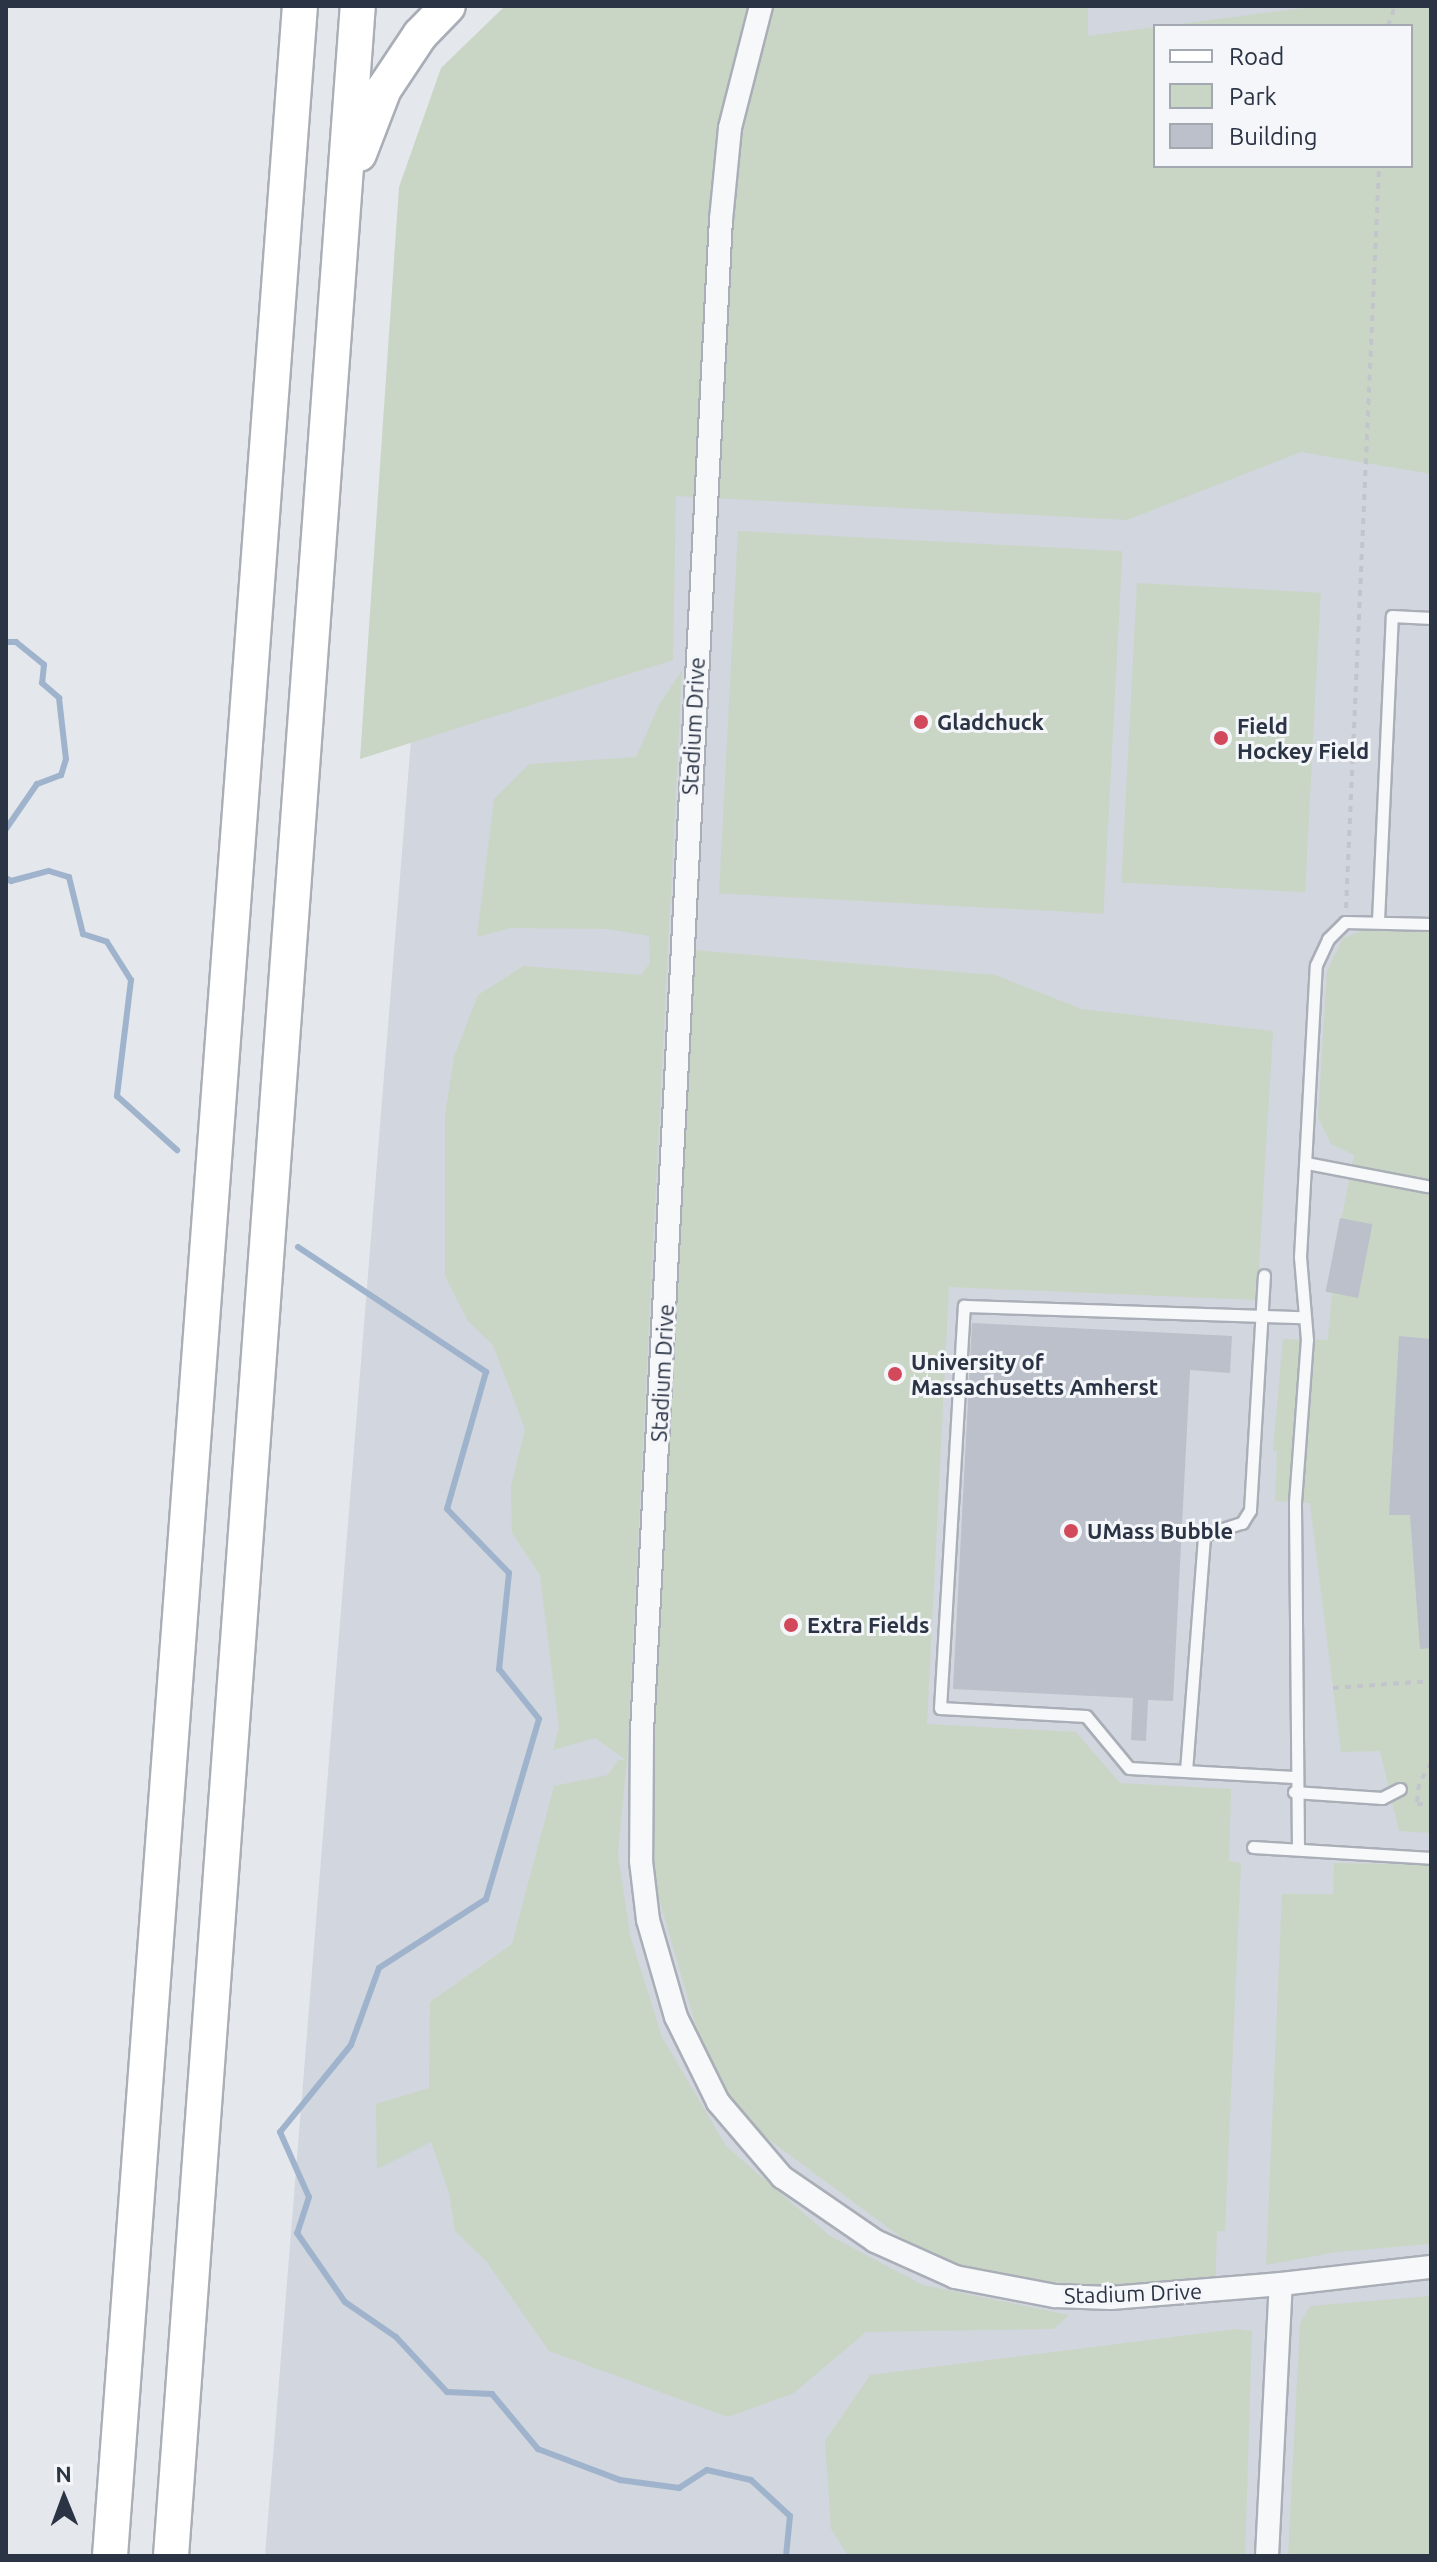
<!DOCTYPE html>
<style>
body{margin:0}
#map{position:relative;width:1437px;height:2562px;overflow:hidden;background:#e4e7ec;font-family:Ubuntu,sans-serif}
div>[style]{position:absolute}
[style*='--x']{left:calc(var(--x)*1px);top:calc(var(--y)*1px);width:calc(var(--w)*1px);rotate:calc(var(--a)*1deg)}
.built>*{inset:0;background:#d2d6de}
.green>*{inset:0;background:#c9d6c5;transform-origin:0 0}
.stream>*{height:6px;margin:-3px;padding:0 3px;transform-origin:3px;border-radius:3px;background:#9fb4cc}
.building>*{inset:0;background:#bbc0ca;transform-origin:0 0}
.path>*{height:4px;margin-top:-2px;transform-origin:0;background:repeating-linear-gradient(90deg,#c2c5cb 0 6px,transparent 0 12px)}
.roads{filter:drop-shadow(2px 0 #a9aeb7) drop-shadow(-2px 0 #a9aeb7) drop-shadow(0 2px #a9aeb7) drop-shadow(0 -2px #a9aeb7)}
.lane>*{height:11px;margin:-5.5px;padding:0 5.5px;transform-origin:5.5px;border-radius:5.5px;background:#f7f8fa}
.street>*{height:22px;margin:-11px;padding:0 11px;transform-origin:11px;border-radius:11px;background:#f7f8fa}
.primary>*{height:34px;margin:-17px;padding:0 17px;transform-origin:17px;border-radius:17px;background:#fff}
.dots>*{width:22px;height:22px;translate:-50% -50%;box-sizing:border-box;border:4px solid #f4f6f9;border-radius:50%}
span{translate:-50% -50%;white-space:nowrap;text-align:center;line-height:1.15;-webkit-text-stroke:6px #f4f6f9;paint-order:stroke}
.poi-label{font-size:22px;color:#2b3445;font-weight:700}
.left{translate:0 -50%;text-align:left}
.street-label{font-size:22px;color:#2b3445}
.frame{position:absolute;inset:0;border:8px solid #2b3445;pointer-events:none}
.legend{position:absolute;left:1153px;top:24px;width:260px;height:144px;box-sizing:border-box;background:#f4f6f9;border:2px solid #a4a8b1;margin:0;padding:10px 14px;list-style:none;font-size:24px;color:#2b3445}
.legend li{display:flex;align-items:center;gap:16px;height:40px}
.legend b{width:40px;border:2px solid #a4a8b1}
.north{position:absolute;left:24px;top:2458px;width:80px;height:80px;-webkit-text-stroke:6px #f4f6f9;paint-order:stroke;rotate:359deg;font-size:22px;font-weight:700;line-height:32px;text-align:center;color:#2b3445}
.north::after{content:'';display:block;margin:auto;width:28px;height:36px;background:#2b3445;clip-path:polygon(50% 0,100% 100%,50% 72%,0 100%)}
</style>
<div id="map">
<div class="built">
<i style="clip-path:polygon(evenodd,584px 6px,1431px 6px,1431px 2556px,265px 2556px,455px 193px,584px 6px,1155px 26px,1411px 26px,1411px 166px,1155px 166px,1155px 26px)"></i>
</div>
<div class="green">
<i style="clip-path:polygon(505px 6px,1088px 6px,1088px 36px,1155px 27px,1155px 166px,1411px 166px,1411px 26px,1163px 26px,1319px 6px,1431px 6px,1431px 474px,1301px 452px,1127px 520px,676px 496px,673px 660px,360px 759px,399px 187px,441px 68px)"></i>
<i style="left:738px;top:531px;width:385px;height:363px;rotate:3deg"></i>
<i style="left:1137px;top:583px;width:184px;height:300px;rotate:3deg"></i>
<i style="clip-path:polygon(682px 670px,627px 1760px,618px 1853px,630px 1935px,662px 2037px,726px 2146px,830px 2236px,923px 2285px,1069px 2315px,1054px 2329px,866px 2332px,794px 2393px,728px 2417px,549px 2351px,486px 2261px,455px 2231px,449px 2193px,431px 2142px,377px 2169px,376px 2104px,429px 2088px,430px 2002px,512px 1944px,554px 1786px,608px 1775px,618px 1760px,626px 1760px,595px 1738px,553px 1750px,559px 1728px,540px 1575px,512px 1533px,511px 1486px,525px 1429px,493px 1345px,468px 1321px,445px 1276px,445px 1115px,454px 1057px,478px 995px,523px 966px,641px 975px,650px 963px,649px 936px,607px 929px,511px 928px,477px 937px,494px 799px,529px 764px,636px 757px,659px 705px)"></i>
<i style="clip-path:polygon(1372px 927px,1431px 931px,1431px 1833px,1399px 1831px,1380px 1751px,1341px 1752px,1310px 1503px,1275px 1501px,1277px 1451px,1273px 1450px,1283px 1339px,1328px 1340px,1332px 1293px,1327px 1292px,1354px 1155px,1331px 1144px,1318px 1117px,1327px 971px,1343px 938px)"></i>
<i style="clip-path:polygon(682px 949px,995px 975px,1082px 1009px,1273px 1031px,1257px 1300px,949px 1287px,927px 1724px,1076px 1732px,1120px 1783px,1231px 1789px,1229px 1861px,1241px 1863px,1225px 2231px,1217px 2231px,1215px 2291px,955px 2277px,718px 2102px,641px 1837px)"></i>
<i style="clip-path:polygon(1334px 1863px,1431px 1865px,1431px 2244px,1337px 2252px,1266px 2265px,1282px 1894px,1333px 1894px)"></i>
<i style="clip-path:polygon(1431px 2296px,1431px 2556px,1288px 2556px,1300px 2324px,1310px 2306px)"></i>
<i style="clip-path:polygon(1236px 2329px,1252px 2331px,1245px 2556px,848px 2556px,831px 2529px,825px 2441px,870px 2375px)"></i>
</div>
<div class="stream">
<i style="--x:6;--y:642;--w:10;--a:0"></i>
<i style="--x:16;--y:642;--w:36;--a:39"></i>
<i style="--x:44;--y:665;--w:18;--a:96"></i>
<i style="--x:42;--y:683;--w:23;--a:41"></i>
<i style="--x:59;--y:698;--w:61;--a:83.5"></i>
<i style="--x:66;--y:759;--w:17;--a:107"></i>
<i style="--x:61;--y:775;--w:26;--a:159"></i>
<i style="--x:37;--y:784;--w:55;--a:124.6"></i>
<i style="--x:6;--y:878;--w:6;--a:31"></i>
<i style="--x:11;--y:881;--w:39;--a:-15"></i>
<i style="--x:49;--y:871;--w:21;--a:17"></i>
<i style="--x:69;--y:877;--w:59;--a:76.2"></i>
<i style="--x:83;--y:934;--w:25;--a:18"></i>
<i style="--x:107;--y:942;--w:45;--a:57.7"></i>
<i style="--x:131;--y:980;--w:117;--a:96.9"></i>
<i style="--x:117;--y:1096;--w:81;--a:42"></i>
<i style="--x:298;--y:1247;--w:226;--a:33.6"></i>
<i style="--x:486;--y:1372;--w:142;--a:105.9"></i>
<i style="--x:447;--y:1509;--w:89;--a:45.9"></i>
<i style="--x:509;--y:1573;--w:97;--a:95.9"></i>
<i style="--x:499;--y:1669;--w:64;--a:51.3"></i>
<i style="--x:539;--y:1719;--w:188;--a:106.4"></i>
<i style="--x:486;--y:1899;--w:127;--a:147.2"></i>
<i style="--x:379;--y:1968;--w:82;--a:110"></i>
<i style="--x:351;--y:2045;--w:112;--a:129.2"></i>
<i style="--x:280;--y:2132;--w:71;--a:66"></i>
<i style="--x:309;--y:2197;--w:38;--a:108"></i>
<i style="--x:297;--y:2233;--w:84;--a:55.2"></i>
<i style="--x:345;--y:2302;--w:62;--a:34.5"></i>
<i style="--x:396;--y:2337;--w:75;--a:47.2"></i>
<i style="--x:447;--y:2392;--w:45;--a:2.5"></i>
<i style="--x:492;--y:2394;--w:72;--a:50.1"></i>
<i style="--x:538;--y:2449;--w:88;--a:20.7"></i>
<i style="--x:620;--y:2480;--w:60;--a:7.7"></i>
<i style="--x:679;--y:2488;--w:33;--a:-33"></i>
<i style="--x:707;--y:2470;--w:45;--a:12.8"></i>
<i style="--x:751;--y:2480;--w:53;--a:42.7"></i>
<i style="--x:790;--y:2516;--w:40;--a:95.7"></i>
</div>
<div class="building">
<i style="left:1340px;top:1218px;width:33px;height:75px;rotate:11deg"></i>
<i style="clip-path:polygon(972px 1323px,1232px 1336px,1230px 1373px,1190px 1370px,1173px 1701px,1148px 1700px,1146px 1741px,1131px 1740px,1133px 1698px,953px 1689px)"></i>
<i style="clip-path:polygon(1399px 1336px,1431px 1339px,1431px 1648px,1420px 1649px,1410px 1515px,1389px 1515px)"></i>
</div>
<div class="path">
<i style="--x:1388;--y:26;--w:21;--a:-71"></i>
<i style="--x:1346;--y:908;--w:743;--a:-87.45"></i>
<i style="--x:1333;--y:1688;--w:98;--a:-4.1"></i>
<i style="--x:1431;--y:1763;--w:24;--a:120"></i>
<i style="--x:1419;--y:1784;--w:20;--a:96"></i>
<i style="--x:1417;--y:1804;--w:14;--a:0"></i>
</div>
<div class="roads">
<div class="lane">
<i style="--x:1378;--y:921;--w:305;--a:-87.4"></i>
<i style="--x:1392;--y:616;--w:39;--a:3"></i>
<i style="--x:1306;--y:1163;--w:123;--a:10.8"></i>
<i style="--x:1186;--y:1771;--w:237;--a:-85.6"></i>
<i style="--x:1204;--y:1535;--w:40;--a:-18"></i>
<i style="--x:1242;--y:1523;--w:15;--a:-58"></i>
<i style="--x:1250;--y:1510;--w:235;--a:-86.6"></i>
<i style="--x:1294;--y:1777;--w:165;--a:-176.9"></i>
<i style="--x:1129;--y:1768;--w:67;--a:-129.6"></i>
<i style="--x:1086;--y:1716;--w:146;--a:-176.9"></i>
<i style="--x:940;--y:1708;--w:403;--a:-86.6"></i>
<i style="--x:964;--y:1306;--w:340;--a:1.9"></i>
<i style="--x:1294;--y:1792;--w:88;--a:3.9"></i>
<i style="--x:1382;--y:1798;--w:20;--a:-27"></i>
<i style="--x:1253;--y:1847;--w:178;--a:3.5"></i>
<i style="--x:1298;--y:1849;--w:347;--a:-90.5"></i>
<i style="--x:1295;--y:1502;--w:162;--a:-85.8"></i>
<i style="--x:1307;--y:1340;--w:83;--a:-94.8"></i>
<i style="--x:1300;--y:1257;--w:292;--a:-86.9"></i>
<i style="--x:1316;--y:965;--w:29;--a:-65"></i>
<i style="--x:1328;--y:939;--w:24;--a:-45"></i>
<i style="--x:1345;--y:922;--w:86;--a:1.3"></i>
</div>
<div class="street">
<i style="--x:761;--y:6;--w:126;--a:104.3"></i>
<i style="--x:730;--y:128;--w:91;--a:95.6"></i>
<i style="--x:721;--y:219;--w:1515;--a:92.99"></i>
<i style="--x:642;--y:1732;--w:129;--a:90.4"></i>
<i style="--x:641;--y:1861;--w:59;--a:83.2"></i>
<i style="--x:648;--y:1920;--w:101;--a:73.9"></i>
<i style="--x:676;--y:2017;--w:95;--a:63.7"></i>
<i style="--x:718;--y:2102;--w:99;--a:49.5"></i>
<i style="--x:782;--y:2177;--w:113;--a:34.5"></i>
<i style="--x:875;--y:2241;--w:88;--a:24.2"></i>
<i style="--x:955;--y:2277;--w:102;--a:10.8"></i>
<i style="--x:1055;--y:2296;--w:56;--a:2"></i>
<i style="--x:1111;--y:2298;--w:171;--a:-4.7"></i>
<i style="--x:1267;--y:2556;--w:272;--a:-87.1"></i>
<i style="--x:1281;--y:2284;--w:151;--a:-6.5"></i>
</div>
<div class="primary">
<i style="--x:359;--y:154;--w:70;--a:-69"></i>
<i style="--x:384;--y:89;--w:65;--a:-56.3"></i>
<i style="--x:420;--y:35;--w:40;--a:-46"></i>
<i style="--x:110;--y:2556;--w:2557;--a:-85.74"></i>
<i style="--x:171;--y:2556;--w:2557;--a:-85.81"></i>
</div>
</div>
<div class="dots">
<i style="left:921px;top:722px;background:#d1495b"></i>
<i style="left:1221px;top:738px;background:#d1495b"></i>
<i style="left:895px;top:1374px;background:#d1495b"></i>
<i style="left:1071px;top:1531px;background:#d1495b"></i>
<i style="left:791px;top:1625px;background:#d1495b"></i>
</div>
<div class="poi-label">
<span class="left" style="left:937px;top:722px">Gladchuck</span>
<span class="left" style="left:1237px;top:738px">Field<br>Hockey Field</span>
<span class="left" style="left:911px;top:1374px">University of<br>Massachusetts Amherst</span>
<span class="left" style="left:1087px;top:1531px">UMass Bubble</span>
<span class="left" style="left:807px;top:1625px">Extra Fields</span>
</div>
<div class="street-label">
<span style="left:693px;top:726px;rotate:-87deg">Stadium Drive</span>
<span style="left:662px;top:1373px;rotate:-87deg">Stadium Drive</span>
<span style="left:1133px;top:2293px;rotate:-2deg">Stadium Drive</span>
</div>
<div class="frame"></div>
<ul class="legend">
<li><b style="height:10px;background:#fff"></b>Road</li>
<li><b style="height:22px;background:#c9d6c5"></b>Park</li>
<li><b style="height:22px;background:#bbc0ca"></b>Building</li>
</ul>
<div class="north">N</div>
</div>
